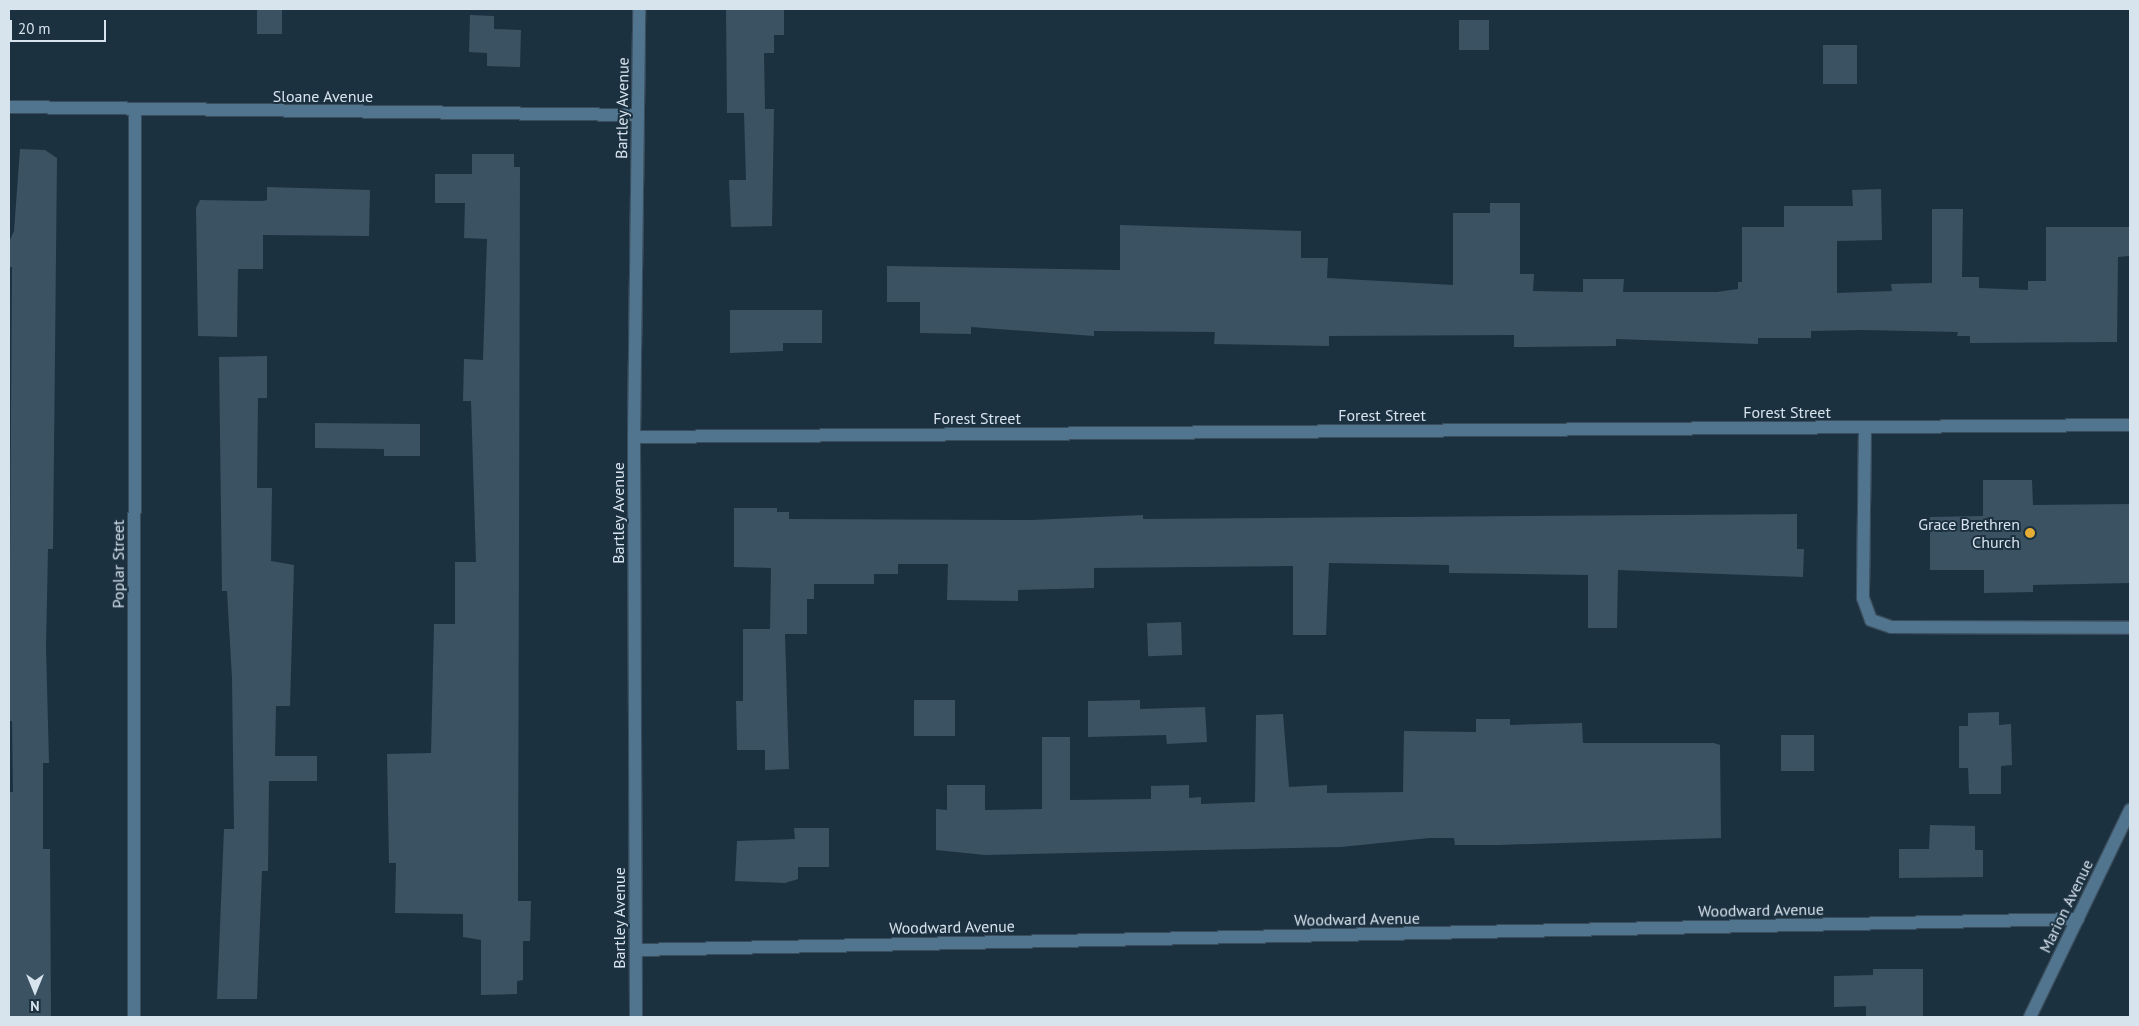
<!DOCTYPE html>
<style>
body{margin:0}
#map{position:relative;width:2139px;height:1026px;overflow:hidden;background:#1c3140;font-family:"PT Sans",sans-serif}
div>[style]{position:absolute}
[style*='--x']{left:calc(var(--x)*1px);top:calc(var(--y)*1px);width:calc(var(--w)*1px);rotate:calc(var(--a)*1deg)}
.building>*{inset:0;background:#3b5262;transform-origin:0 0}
.roads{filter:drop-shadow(1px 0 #3a4d5c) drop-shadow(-1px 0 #3a4d5c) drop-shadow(0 1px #3a4d5c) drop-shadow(0 -1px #3a4d5c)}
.minor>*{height:12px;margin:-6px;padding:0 6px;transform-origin:6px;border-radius:6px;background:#51758f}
.dots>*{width:14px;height:14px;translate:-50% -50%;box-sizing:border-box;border:2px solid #1c3140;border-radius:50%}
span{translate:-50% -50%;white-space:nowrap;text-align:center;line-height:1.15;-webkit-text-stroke:4px #1c3140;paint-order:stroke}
.street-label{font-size:16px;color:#d7e3ed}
.poi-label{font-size:16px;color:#d7e3ed}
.right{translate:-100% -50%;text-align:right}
.frame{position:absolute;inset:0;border:10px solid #d7e3ed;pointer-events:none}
.north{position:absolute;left:10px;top:966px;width:50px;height:50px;-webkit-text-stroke:4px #1c3140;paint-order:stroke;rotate:180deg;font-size:14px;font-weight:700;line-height:20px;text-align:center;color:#d7e3ed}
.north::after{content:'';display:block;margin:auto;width:18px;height:22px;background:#d7e3ed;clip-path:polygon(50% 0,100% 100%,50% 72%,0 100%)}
.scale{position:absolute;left:10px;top:20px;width:96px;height:22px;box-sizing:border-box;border:2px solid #d7e3ed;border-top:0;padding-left:6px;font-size:15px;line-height:18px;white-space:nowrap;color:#d7e3ed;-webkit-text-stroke:4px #1c3140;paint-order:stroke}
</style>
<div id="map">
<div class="building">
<i style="left:257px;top:9px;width:25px;height:25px"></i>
<i style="clip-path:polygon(726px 9px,784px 9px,784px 35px,774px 35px,774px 53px,764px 53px,765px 109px,774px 109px,772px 226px,731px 227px,729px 180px,746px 180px,744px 113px,727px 113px)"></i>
<i style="clip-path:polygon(470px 15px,494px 16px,494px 29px,521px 30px,520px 67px,487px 66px,487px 53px,469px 52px)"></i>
<i style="left:1459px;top:20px;width:30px;height:30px"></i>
<i style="left:1823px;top:45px;width:34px;height:39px"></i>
<i style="clip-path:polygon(20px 149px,45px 150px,57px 158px,53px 549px,48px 549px,46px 646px,49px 763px,43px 763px,43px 849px,50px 849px,51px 1017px,9px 1017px,9px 792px,13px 792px,12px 721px,9px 721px,12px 267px,9px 267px,9px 242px,14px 231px)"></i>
<i style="clip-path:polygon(472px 154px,514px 154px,514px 167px,520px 167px,518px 901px,531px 901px,530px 941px,523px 941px,523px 980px,517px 981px,517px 994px,481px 995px,481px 940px,463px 937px,463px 914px,395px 913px,396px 863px,389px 863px,387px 754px,431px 753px,434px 624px,455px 624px,455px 562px,476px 562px,471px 401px,463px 401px,464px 359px,483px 360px,487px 239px,464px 238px,465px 203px,435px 203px,435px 174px,472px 174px)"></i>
<i style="clip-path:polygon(267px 187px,370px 190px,369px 236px,263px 235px,263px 269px,238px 269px,237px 337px,198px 336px,196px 208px,200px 200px,263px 201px,267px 200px)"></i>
<i style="clip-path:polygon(1881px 189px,1882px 240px,1837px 241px,1837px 293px,1892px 291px,1891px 284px,1932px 283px,1932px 209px,1963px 209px,1962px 277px,1979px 277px,1979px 288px,2028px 290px,2028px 281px,2046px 281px,2046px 227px,2130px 227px,2130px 256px,2118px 257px,2117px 342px,1970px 343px,1970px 336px,1957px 336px,1958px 332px,1862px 330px,1811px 331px,1811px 338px,1758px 338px,1758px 344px,1616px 339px,1616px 346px,1514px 347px,1514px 335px,1329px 336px,1329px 346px,1214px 344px,1215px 332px,1094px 331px,1094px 336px,971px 327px,971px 334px,920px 333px,920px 302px,887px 302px,887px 266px,1120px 270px,1120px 225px,1301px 231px,1301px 258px,1328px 258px,1327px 278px,1453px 285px,1453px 213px,1490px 213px,1490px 203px,1520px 203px,1520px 274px,1534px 274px,1533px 291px,1583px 292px,1583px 279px,1624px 279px,1623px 292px,1717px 292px,1738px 289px,1738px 282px,1742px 282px,1742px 227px,1784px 227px,1784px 206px,1853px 206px,1852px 190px)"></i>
<i style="clip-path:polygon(730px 310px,822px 310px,822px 343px,783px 343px,783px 351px,730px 353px)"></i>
<i style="clip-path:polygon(267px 356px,267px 398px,258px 398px,257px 488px,272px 488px,271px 561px,294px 565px,290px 706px,276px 706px,275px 756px,317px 756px,317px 781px,269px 781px,268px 871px,262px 871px,257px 999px,217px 999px,224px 829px,234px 829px,232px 678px,227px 591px,222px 591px,219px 357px)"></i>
<i style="clip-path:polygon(315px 423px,420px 424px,420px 456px,384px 456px,384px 449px,315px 448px)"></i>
<i style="clip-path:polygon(1983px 480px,2032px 480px,2033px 505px,2130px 504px,2130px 583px,2033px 585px,2033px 592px,1984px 593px,1984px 570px,1930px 570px,1930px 517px,1983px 516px)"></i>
<i style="clip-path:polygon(734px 508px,777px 508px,777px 512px,789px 512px,789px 519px,1032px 520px,1143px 515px,1143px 519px,1797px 514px,1797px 549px,1804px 549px,1803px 577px,1618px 570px,1617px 628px,1588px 628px,1588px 575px,1449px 573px,1449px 565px,1329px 563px,1326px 635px,1293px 635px,1293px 566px,1094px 568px,1094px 588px,1018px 590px,1018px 601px,947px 600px,948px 564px,898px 564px,898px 574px,874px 574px,874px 584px,814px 584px,814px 599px,807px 599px,807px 634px,785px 634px,789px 769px,765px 770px,765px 750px,737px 750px,736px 701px,743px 701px,743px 629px,770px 629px,771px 568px,734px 567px)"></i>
<i style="left:1181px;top:622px;width:33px;height:34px;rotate:88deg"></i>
<i style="left:914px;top:700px;width:41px;height:36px"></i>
<i style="clip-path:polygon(1140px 700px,1140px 709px,1205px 707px,1207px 742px,1167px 744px,1166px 735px,1088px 737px,1088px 701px)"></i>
<i style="clip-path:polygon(1999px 712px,1999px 725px,2011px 724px,2012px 765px,2001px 766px,2001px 794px,1969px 794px,1968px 768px,1959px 768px,1959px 726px,1968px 726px,1968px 713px)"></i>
<i style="clip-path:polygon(1283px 714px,1289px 787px,1327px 785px,1327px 793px,1403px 792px,1404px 731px,1476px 732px,1476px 719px,1510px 719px,1510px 725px,1582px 723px,1583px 743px,1714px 743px,1720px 745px,1721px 838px,1498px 845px,1455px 845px,1454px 838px,1429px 838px,1341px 847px,985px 855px,936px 850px,936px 809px,947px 810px,947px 785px,985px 785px,985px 810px,1042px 809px,1042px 737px,1070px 737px,1070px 800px,1151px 799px,1151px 786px,1189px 785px,1189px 798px,1201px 797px,1201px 804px,1255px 802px,1256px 715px)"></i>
<i style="left:1781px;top:735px;width:33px;height:36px"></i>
<i style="clip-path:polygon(1930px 825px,1975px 826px,1975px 850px,1983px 850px,1983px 877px,1899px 878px,1899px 849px,1929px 849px)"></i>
<i style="clip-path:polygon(794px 828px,829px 828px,829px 867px,798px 867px,798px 879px,785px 883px,735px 881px,737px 841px,795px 839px)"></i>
<i style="clip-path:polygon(1873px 969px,1923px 969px,1923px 1017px,1866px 1017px,1866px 1006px,1834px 1007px,1834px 976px,1873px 975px)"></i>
</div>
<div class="roads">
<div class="minor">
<i style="--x:9;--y:107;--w:629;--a:0.73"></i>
<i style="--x:1865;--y:428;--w:170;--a:90.7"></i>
<i style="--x:1863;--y:598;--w:23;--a:70"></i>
<i style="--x:1871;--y:620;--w:21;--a:19"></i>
<i style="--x:1891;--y:627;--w:239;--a:0.2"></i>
<i style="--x:634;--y:437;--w:1496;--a:-0.46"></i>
<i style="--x:636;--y:950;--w:1442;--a:-1.23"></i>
<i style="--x:134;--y:1017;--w:907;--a:-89.94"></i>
<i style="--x:636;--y:1017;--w:580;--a:-90.2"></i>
<i style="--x:634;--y:437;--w:428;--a:-89.3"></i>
<i style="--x:2030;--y:1017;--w:230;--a:-64.2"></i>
</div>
</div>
<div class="dots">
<i style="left:2030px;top:533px;background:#e5ad35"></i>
</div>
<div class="street-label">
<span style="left:323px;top:96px">Sloane Avenue</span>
<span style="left:622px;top:108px;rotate:-89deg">Bartley Avenue</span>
<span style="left:1787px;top:412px">Forest Street</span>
<span style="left:1382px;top:415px">Forest Street</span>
<span style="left:977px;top:418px">Forest Street</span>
<span style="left:618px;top:513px;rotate:-90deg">Bartley Avenue</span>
<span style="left:118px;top:564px;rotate:-90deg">Poplar Street</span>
<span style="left:2066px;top:906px;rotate:-64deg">Marion Avenue</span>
<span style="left:1761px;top:910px;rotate:-1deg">Woodward Avenue</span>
<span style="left:619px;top:918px;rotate:-90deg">Bartley Avenue</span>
<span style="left:1357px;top:919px;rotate:-1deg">Woodward Avenue</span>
<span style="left:952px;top:927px;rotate:-1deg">Woodward Avenue</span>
</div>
<div class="poi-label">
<span class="right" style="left:2020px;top:533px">Grace Brethren<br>Church</span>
</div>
<div class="frame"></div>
<div class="north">N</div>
<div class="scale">20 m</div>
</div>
